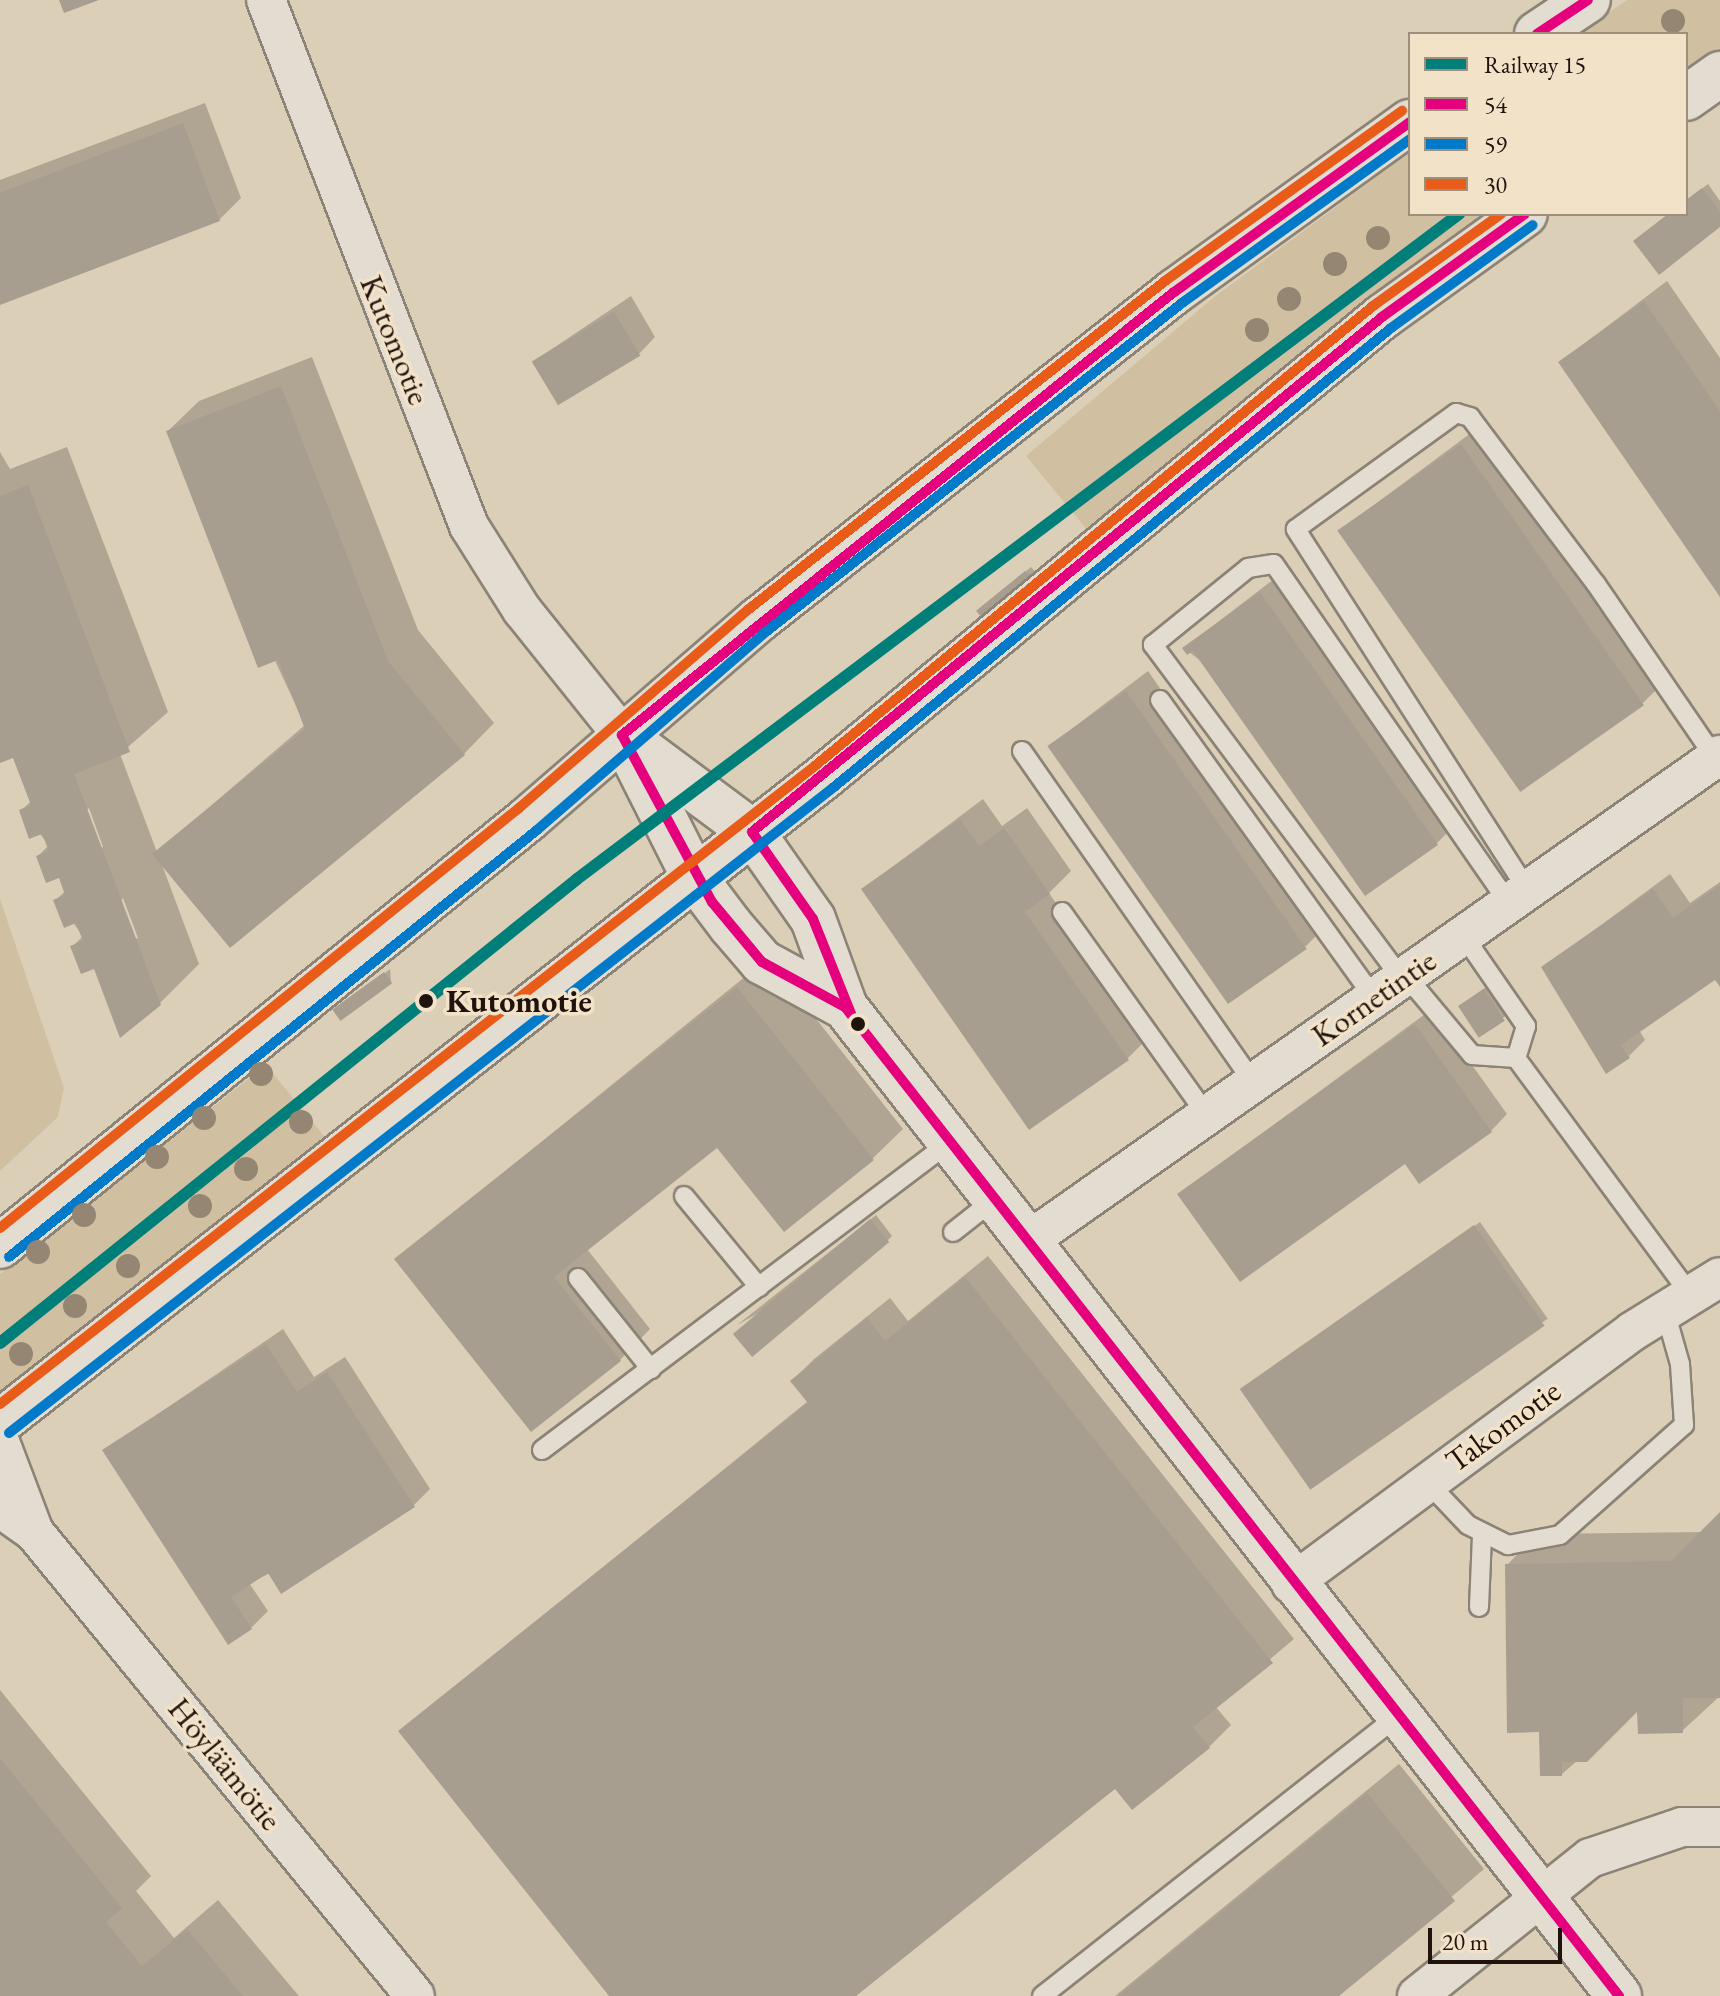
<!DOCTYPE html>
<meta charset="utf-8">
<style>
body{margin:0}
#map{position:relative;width:1720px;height:1996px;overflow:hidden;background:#dccfb8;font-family:"EB Garamond",serif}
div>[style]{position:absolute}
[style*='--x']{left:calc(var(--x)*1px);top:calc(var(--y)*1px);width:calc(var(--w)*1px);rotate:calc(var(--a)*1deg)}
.green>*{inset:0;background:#d1bfa1}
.shadow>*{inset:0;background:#0003;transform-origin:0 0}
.building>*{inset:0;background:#a79e8f;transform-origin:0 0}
.roads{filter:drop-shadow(2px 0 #8b8375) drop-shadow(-2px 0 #8b8375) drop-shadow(0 2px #8b8375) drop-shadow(0 -2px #8b8375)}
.lane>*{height:18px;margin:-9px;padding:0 9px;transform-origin:9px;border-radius:9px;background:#e3dcd1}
.street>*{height:38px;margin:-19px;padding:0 19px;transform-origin:19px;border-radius:19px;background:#e3dcd1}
.secondary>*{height:44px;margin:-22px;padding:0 22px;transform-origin:22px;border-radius:22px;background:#e3dcd1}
.bus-1>*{height:10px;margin:-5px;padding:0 5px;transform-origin:5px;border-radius:5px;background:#e5007d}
.bus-2>*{height:10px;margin:-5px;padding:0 5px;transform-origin:5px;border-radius:5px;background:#007ac9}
.bus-3>*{height:10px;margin:-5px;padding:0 5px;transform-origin:5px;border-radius:5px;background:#e95b18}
.rail-1>*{height:12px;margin:-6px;padding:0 6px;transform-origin:6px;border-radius:6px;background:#007e79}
.trees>*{width:24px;height:24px;margin:-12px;border-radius:50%;background:#958673}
.dots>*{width:22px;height:22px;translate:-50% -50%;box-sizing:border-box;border:4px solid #f2e2c7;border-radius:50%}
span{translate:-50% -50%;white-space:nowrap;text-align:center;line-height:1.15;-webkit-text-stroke:7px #f2e2c7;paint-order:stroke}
.street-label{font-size:32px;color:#20130e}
.stop-label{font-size:32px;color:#20130e;font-weight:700}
.left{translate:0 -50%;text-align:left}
.legend{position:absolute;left:1408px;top:32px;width:280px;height:184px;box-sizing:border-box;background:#f2e2c7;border:2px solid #9e8f7d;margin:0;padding:10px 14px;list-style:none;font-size:24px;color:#20130e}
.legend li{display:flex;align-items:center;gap:16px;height:40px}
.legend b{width:40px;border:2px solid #9e8f7d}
.scale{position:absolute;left:1428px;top:1928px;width:134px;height:36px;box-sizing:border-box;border:4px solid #20130e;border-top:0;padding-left:10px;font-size:24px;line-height:28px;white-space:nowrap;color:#20130e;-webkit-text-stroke:6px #f2e2c7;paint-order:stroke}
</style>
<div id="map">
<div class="green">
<i style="clip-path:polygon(1627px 0,1720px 0,1720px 50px,1686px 75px,1686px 34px,1578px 34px)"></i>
<i style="clip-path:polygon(1410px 152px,1410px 214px,1496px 214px,1093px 537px,1026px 456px,1213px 298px)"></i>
<i style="clip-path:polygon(0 899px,64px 1088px,58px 1117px,0 1171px)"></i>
<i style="clip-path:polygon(266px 1065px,324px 1136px,282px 1181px,0 1397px,0 1274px)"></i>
</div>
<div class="shadow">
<i style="clip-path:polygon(205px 103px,241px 198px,219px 220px,0 303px,0 180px)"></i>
<i style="clip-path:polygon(1708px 184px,1720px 201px,1720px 225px,1669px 214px,1686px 214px,1686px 201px)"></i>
<i style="clip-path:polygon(1667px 281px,1720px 358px,1720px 593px,1560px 362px)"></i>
<i style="clip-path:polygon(631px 296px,655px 337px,639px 354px,534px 361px)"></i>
<i style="clip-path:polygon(evenodd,312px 357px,418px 630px,494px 723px,464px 754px,161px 862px,199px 964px,160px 1003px,73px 946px,83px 936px,56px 900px,66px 890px,60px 875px,38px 856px,49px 845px,21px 811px,32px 800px,15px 755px,0 755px,0 452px,10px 469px,67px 447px,168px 712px,120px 754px,157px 852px,305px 725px,168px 431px,199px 401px,312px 357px,89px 808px,103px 847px,100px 848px,86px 811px,89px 808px,312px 357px,123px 898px,138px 938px,134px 939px,120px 901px,123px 898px)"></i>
<i style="clip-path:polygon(1483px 424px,1662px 684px,1640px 706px,1339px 531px)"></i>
<i style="clip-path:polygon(1031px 567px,1038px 575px,983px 606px)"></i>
<i style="clip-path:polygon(1283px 572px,1458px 822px,1436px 844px,1184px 648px)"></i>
<i style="clip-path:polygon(1148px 671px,1326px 926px,1304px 948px,1049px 746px)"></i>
<i style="clip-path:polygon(983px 799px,1002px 826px,1027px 808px,1071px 871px,1049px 893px,1149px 1037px,1127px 1059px,863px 889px)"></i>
<i style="clip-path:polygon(1670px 874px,1690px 903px,1720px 882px,1720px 984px,1716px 977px,1639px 1030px,1645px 1040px,1629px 1056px,1543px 968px)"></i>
<i style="clip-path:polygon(768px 958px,903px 1129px,872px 1159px,718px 1145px,587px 1249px,650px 1329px,620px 1360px,397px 1259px)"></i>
<i style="clip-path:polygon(390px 969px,391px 982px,342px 1007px)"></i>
<i style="left:1489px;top:985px;width:35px;height:35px;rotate:55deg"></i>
<i style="clip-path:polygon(1432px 1009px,1507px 1114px,1491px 1131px,1405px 1161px,1179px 1194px)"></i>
<i style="clip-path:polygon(876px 1215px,892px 1236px,887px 1241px,737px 1325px)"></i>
<i style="left:1480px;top:1222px;width:118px;height:284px;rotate:55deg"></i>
<i style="clip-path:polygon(988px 1256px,1294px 1639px,1215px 1706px,1231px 1725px,1209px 1747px,1132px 1807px,1115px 1786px,853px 1996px,611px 1996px,401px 1731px,808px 1401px,792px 1381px,814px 1359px,890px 1298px,908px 1321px)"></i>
<i style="clip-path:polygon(283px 1329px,314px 1377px,345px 1357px,430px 1489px,413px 1506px,249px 1583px,268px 1611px,251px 1628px,105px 1450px)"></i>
<i style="clip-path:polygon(1720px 1515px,1720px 1696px,1682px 1731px,1639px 1707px,1562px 1774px,1541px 1730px,1507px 1565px,1537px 1534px,1703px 1532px)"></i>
<i style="clip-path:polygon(0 1690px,151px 1876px,136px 1891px,174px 1938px,218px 1900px,299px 1996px,0 1996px)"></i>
<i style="clip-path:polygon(1399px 1764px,1484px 1869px,1336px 1996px,1115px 1996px)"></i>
</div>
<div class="building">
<i style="clip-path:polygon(59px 0,99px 0,64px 13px)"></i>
<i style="clip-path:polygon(183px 123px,220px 221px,0 305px,0 193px)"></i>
<i style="clip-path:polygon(1702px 188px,1720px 212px,1720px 227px,1659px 275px,1633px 241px,1668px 214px,1686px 214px,1686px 200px)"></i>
<i style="clip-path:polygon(1644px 301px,1720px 411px,1720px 597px,1558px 362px)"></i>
<i style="left:614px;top:312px;width:51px;height:96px;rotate:59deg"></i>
<i style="clip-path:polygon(281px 386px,388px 661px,465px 755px,230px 948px,152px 854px,305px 729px,278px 660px,258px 668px,166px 431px)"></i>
<i style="left:1461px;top:444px;width:319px;height:151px;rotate:55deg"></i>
<i style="clip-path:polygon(28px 485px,130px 752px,74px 774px,161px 1005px,120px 1038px,94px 969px,81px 974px,70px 946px,83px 941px,76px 923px,64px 928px,53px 900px,65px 895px,59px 878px,46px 883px,36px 856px,49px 851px,42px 834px,29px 839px,19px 810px,31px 805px,13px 758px,0 763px,0 496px)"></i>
<i style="left:1025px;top:571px;width:14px;height:63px;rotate:51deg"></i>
<i style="clip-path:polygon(1260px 592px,1438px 845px,1365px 896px,1193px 651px,1187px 655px,1182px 648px)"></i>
<i style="left:1126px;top:691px;width:315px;height:96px;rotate:55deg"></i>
<i style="clip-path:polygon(960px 819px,979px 846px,1004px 828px,1050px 894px,1025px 912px,1129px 1060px,1029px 1130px,861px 889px)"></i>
<i style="clip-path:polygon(1720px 885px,1720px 987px,1715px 980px,1621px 1045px,1630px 1058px,1606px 1074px,1541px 967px,1653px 889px,1673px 918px)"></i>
<i style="left:384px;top:972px;width:14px;height:64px;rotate:54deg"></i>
<i style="clip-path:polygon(737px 987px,874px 1160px,784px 1232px,717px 1148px,554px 1277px,621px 1361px,531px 1432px,394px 1259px)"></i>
<i style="left:1484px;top:989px;width:38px;height:31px;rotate:57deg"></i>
<i style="clip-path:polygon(1415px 1024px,1492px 1132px,1419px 1184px,1405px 1164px,1240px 1282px,1177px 1194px)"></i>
<i style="left:870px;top:1219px;width:30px;height:179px;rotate:50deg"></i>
<i style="left:1474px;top:1225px;width:123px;height:286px;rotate:55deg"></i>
<i style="clip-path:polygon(965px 1277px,1273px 1663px,1193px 1727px,1210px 1748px,1132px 1810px,1115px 1789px,856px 1996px,609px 1996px,398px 1731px,808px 1403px,790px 1381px,819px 1357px,867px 1318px,885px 1341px)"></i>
<i style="clip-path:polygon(266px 1344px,297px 1392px,327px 1372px,415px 1507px,281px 1594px,268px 1573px,231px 1597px,252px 1629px,228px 1645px,102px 1450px)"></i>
<i style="clip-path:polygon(1720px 1512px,1720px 1698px,1683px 1698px,1683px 1733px,1638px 1734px,1637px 1712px,1587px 1762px,1562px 1762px,1562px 1776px,1540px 1776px,1539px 1732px,1507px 1733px,1505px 1564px,1671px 1561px)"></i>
<i style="clip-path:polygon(0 1758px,122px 1908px,106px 1922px,142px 1966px,187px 1929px,243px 1996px,0 1996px)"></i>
<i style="clip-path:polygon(1367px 1793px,1455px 1901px,1339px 1996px,1118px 1996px)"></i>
</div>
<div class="roads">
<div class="lane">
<i style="--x:1160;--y:700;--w:367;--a:54.3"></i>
<i style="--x:1022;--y:751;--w:405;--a:55.1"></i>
<i style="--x:1528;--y:891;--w:430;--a:-122.7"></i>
<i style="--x:1296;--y:529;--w:198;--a:-35.9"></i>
<i style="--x:1456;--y:413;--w:15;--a:16"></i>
<i style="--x:1470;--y:417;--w:209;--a:53"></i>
<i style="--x:1596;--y:584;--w:211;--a:55.6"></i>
<i style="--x:1062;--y:912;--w:249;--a:54.5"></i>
<i style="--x:1463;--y:935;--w:111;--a:55.3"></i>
<i style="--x:1526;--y:1026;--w:34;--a:107"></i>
<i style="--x:1516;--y:1058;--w:293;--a:53.6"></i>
<i style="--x:1406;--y:976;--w:103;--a:50.1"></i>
<i style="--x:1472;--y:1055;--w:44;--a:3.9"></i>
<i style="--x:1402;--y:979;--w:417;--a:-126.7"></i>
<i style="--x:1153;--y:645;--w:122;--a:-39"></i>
<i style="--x:1248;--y:568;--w:26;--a:-9"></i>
<i style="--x:1274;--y:564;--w:413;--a:55.3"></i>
<i style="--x:684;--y:1196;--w:118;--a:50.5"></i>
<i style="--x:953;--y:1232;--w:53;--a:-38.2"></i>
<i style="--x:578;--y:1278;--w:117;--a:51.3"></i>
<i style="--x:542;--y:1450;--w:511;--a:-37.05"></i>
<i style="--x:1427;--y:1482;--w:59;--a:46.4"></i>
<i style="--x:1468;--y:1525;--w:45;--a:26.6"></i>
<i style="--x:1508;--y:1545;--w:53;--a:-10.9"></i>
<i style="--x:1560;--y:1535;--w:166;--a:-41.6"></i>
<i style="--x:1684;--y:1425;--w:61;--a:-93.8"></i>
<i style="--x:1680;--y:1364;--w:55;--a:-105.8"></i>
<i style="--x:1479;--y:1607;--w:73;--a:-87.6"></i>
<i style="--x:1042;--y:1996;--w:452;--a:-38.2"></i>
</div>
<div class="street">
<i style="--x:266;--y:0;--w:564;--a:68.9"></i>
<i style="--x:469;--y:526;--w:99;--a:57.8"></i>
<i style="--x:522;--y:610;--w:160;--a:51.3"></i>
<i style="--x:1028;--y:1241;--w:846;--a:-35.08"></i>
<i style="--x:0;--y:1442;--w:96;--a:69.3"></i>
<i style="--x:0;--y:1508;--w:42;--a:35.2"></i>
<i style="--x:34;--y:1532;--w:600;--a:50.61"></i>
<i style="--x:1291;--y:1584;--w:425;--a:-36.5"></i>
<i style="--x:1633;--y:1331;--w:102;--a:-31.8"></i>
<i style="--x:1417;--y:1996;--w:221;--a:-38.6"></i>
<i style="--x:1590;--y:1858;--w:97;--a:-18.6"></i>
<i style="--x:1682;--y:1827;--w:38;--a:0"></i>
</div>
<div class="secondary">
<i style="--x:1537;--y:34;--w:61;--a:-33.7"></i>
<i style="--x:1686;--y:98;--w:42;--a:-35.2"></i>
<i style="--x:622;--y:735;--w:162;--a:36.7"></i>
<i style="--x:752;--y:832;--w:106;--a:55"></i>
<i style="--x:813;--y:919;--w:94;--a:70"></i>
<i style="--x:845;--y:1007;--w:1256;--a:51.95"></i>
<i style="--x:627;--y:744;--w:149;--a:63.3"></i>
<i style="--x:694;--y:877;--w:61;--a:52.9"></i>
<i style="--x:731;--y:926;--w:48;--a:49.3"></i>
<i style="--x:762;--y:962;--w:94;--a:28.5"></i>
<i style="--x:0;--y:1246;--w:679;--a:-38.96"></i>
<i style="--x:528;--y:819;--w:304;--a:-40.9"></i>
<i style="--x:758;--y:620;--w:530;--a:-38.25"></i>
<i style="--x:1174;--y:292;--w:291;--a:-35.8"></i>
<i style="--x:0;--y:1422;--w:1048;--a:-38.06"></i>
<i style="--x:825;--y:776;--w:722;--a:-39.49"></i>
<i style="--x:1382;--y:317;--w:176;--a:-35.8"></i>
</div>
</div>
<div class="bus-1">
<i style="--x:1537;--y:34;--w:61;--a:-33.7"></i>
<i style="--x:1410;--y:122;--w:291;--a:144.2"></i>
<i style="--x:1174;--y:292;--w:708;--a:141.25"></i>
<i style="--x:622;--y:735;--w:190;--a:61.7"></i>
<i style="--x:712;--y:902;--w:78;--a:50.2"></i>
<i style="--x:762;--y:962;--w:94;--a:28.5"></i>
<i style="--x:845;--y:1007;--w:1256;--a:51.95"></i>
<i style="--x:852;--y:1016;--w:105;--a:-111.9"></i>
<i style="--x:813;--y:919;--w:106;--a:-125"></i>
<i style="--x:752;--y:832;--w:814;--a:-39.26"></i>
<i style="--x:1382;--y:317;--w:176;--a:-35.8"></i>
</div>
<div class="bus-2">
<i style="--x:9;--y:1257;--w:679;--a:-38.96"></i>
<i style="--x:537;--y:830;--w:304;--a:-40.9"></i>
<i style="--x:767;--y:631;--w:529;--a:-38.32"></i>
<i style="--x:1182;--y:303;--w:281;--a:-35.7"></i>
<i style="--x:9;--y:1433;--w:1048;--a:-38.06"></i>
<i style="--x:834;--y:787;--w:722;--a:-39.49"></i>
<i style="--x:1391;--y:328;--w:175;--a:-36"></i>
</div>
<div class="bus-3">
<i style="--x:0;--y:1228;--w:668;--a:-38.98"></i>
<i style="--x:519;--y:808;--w:304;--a:-40.9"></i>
<i style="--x:749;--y:609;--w:530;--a:-38.25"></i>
<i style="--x:1165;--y:281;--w:292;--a:-35.7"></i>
<i style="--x:0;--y:1404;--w:1036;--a:-38.06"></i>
<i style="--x:816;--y:765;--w:722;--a:-39.49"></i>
<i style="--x:1373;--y:306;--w:158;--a:-35.7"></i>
</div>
<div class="rail-1">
<i style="--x:0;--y:1343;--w:740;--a:-38.8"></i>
<i style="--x:577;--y:879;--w:1105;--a:-37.02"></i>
</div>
<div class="trees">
<i style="left:1673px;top:21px"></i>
<i style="left:1378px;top:238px"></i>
<i style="left:1335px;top:264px"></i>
<i style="left:1289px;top:299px"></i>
<i style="left:1257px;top:330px"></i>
<i style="left:261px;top:1074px"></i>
<i style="left:204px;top:1118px"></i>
<i style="left:301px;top:1122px"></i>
<i style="left:157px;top:1157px"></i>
<i style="left:246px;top:1169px"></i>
<i style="left:200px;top:1206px"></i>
<i style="left:84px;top:1215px"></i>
<i style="left:38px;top:1252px"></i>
<i style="left:128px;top:1266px"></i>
<i style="left:75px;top:1306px"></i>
<i style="left:21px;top:1354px"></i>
</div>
<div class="dots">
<i style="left:426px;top:1001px;background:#20130e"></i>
<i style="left:858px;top:1024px;background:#20130e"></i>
</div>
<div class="street-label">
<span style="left:395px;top:340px;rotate:68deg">Kutomotie</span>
<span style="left:1374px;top:998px;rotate:-35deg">Kornetintie</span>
<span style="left:1503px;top:1426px;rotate:-36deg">Takomotie</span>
<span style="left:225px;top:1764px;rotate:51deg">Höyläämötie</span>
</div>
<div class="stop-label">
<span class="left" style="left:446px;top:1001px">Kutomotie</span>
</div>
<ul class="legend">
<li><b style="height:10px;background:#007e79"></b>Railway 15</li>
<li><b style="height:10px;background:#e5007d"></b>54</li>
<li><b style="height:10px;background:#007ac9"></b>59</li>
<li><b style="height:10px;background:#e95b18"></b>30</li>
</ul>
<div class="scale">20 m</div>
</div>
